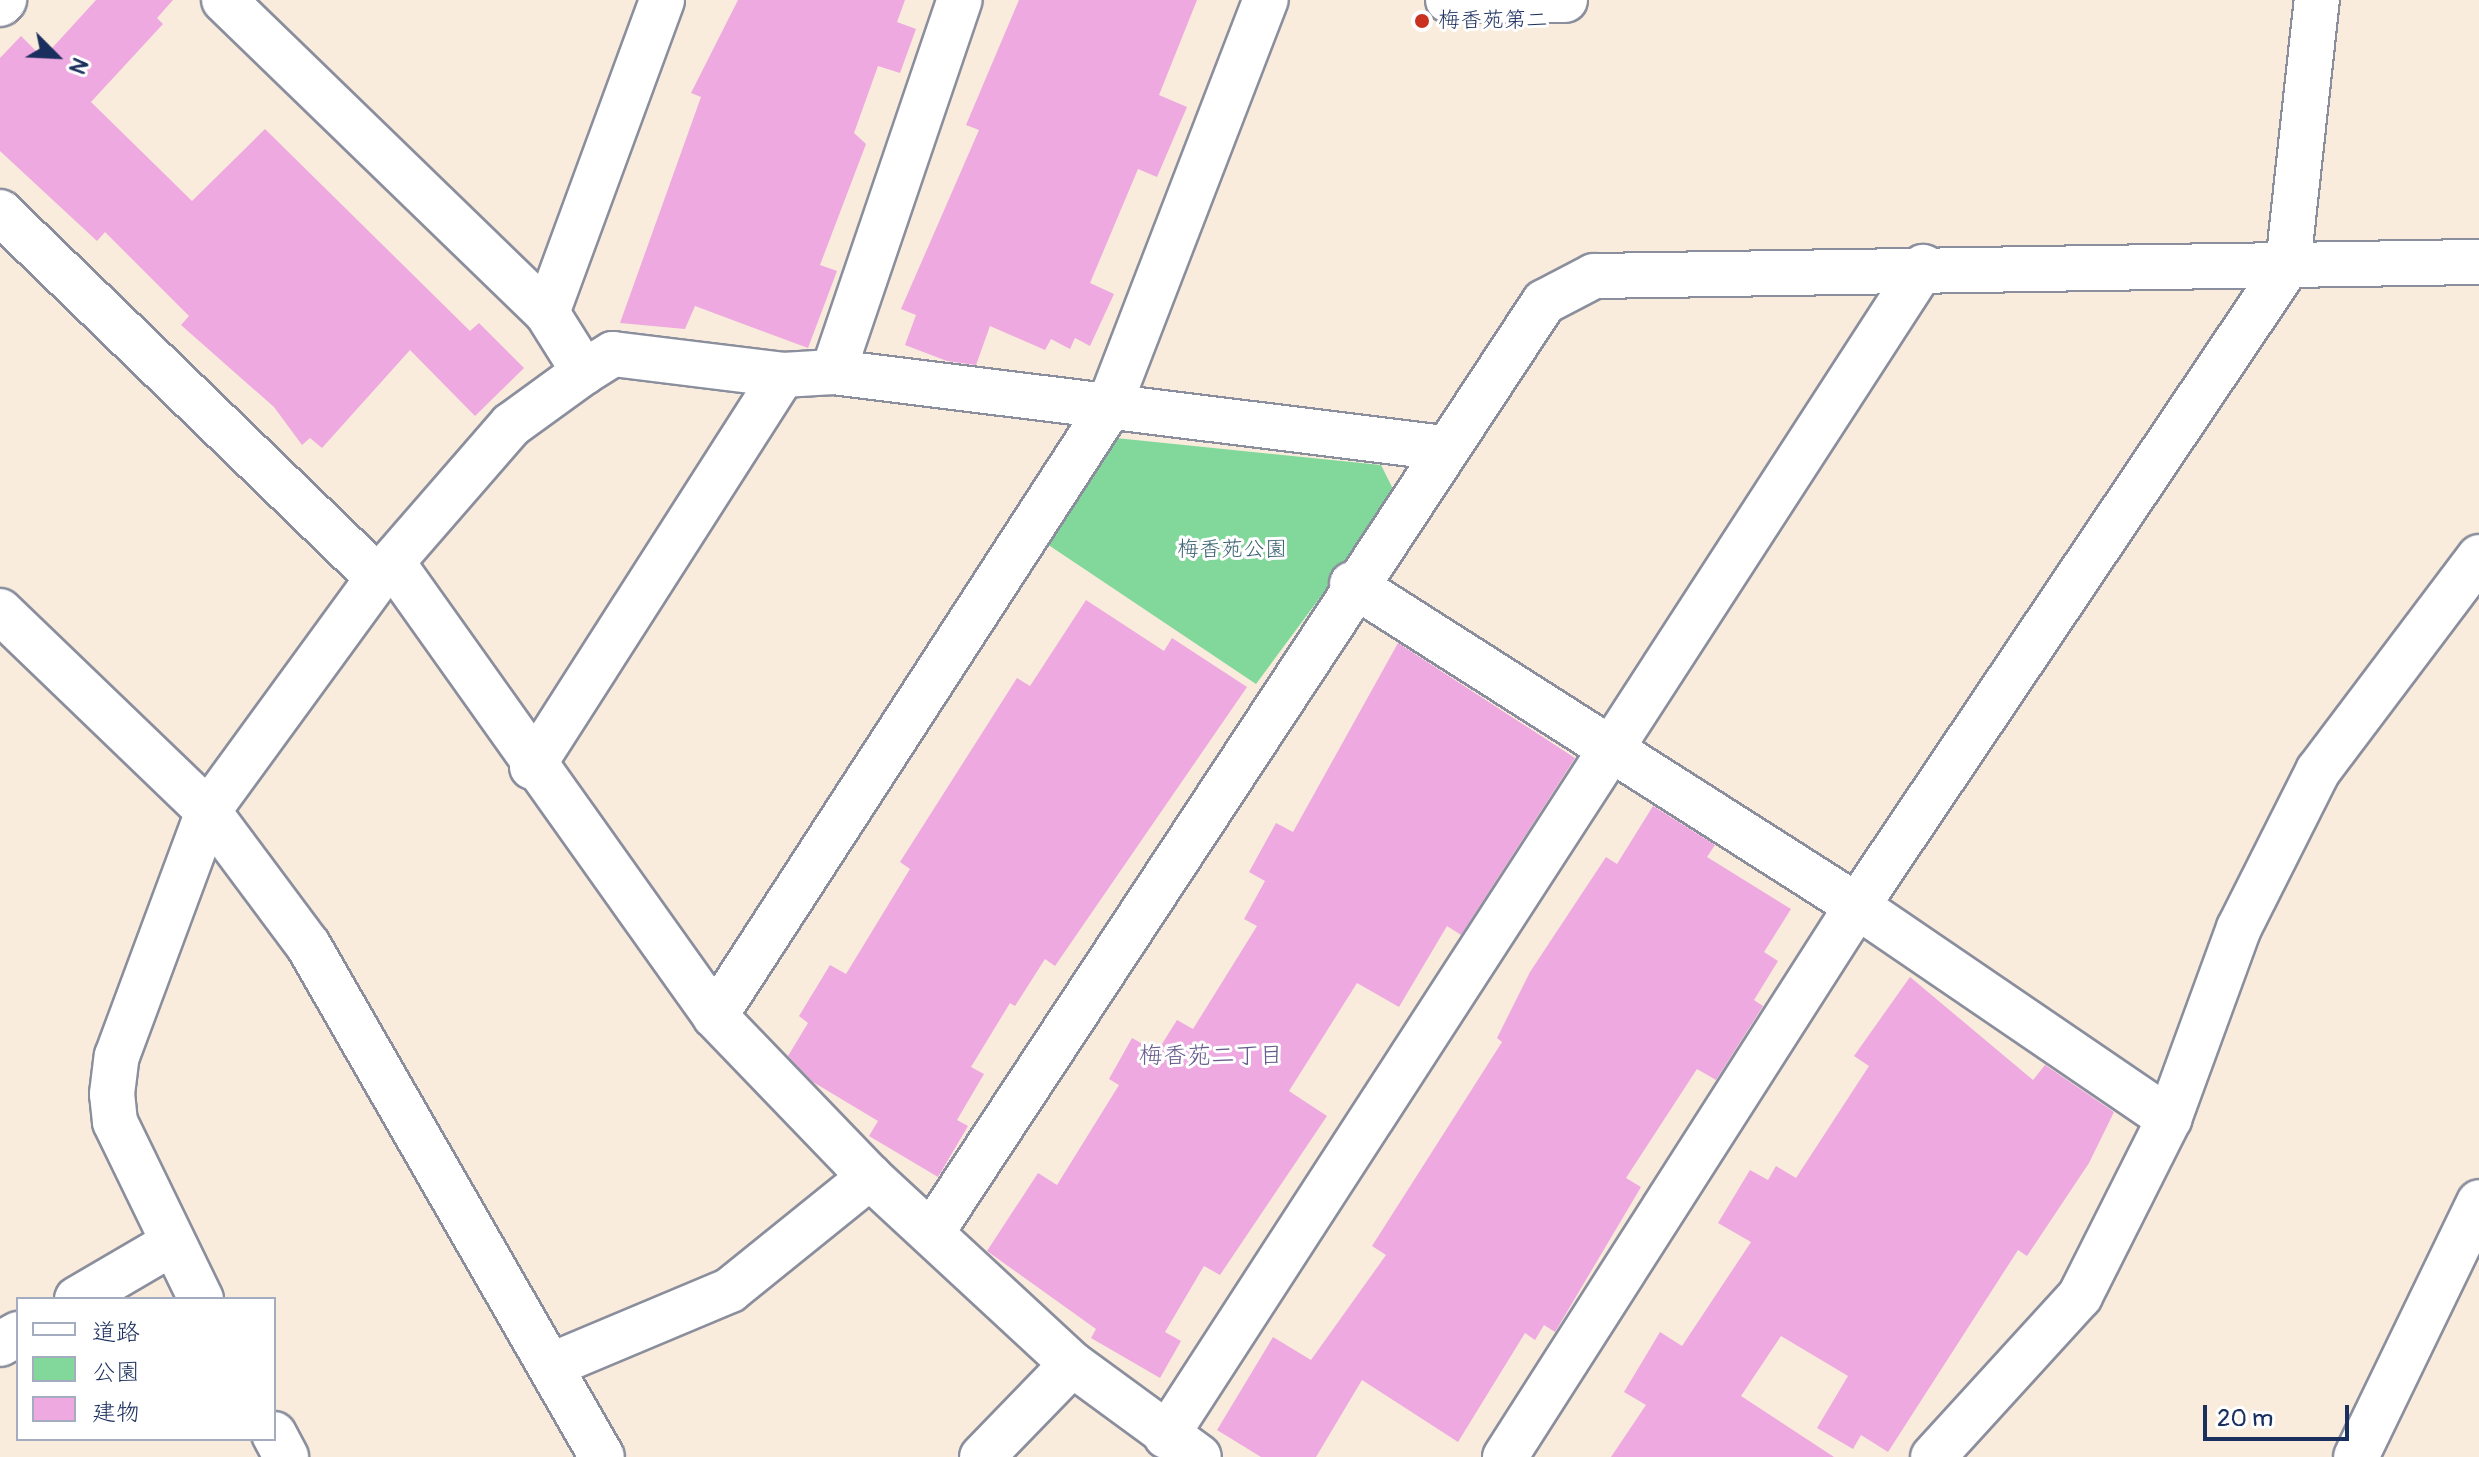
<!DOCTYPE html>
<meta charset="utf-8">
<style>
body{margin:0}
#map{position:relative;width:2479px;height:1457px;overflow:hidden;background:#f9ecdc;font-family:Pangolin,"Klee One",sans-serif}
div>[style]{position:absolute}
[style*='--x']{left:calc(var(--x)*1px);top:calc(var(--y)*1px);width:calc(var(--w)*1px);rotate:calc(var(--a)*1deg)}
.green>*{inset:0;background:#82d89b}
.building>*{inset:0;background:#eea9e0}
.roads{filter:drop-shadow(2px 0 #8a8e9d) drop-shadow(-2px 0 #8a8e9d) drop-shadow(0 2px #8a8e9d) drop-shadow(0 -2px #8a8e9d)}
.minor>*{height:44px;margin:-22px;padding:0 22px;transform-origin:22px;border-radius:22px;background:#fff}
.tertiary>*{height:44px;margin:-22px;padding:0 22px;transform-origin:22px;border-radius:22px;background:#fff}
.dots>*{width:22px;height:22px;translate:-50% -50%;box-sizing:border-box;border:4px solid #fff;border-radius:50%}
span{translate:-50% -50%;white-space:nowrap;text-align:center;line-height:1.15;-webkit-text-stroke:6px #fff;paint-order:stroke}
.poi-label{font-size:22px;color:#1b2f5e}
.left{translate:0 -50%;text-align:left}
.park-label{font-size:22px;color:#3a6270}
.neighbourhood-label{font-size:24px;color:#655a8c}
.legend{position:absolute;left:16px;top:1297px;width:260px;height:144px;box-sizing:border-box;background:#fff;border:2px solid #a4acbf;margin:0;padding:10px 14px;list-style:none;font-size:24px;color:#1b2f5e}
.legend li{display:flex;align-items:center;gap:16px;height:40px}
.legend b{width:40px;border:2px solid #a4acbf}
.north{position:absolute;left:16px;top:16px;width:80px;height:80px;-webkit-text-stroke:6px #fff;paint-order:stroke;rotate:114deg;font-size:22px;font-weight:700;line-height:32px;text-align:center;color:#1b2f5e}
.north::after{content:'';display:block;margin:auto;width:28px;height:36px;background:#1b2f5e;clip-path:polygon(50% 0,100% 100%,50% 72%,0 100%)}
.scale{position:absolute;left:2203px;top:1405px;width:146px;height:36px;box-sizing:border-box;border:4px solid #1b2f5e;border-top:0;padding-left:10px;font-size:24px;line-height:28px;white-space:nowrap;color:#1b2f5e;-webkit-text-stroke:6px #fff;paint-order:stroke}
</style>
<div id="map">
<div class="green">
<i style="clip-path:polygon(1106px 437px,1381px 465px,1396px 495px,1256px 684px,1047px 544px)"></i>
</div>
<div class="building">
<i style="clip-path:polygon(96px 0,173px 0,157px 18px,163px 24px,91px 102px,192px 201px,265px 129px,470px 331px,479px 323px,524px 368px,475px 416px,410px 350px,322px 448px,310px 438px,302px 445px,274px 407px,181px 325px,189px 316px,105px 232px,97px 241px,0 151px,0 58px,21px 36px,43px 58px)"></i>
<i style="clip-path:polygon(738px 0,905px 0,897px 22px,916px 29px,900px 73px,878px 66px,854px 133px,866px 144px,820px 265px,837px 271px,808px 348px,695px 306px,685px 329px,620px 323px,701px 97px,691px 93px)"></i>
<i style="clip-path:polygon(1019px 0,1197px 0,1159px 95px,1187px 107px,1157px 177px,1138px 169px,1090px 283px,1114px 294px,1090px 346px,1075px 338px,1070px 349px,1051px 339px,1045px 350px,990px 326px,976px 365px,947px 361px,905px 345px,916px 315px,901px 309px,979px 130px,966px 125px)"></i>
<i style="clip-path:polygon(1086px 600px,1164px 651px,1172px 638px,1247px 687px,1055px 966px,1045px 959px,1015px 1006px,1010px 1003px,971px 1067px,984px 1074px,957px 1120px,968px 1126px,938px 1177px,869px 1136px,878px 1121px,813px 1082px,788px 1056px,808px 1023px,799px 1016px,830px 965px,846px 974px,910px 869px,900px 862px,1017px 678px,1030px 686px)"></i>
<i style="clip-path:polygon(1398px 643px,1575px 758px,1461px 935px,1447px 926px,1399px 1007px,1357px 983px,1289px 1091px,1327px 1116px,1220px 1275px,1204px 1266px,1165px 1332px,1181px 1341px,1160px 1378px,1091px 1338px,1096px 1329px,987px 1251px,1038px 1173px,1057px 1185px,1119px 1085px,1109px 1079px,1132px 1038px,1157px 1052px,1177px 1020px,1193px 1029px,1257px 926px,1244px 919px,1265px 881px,1249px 872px,1276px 823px,1293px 832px)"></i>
<i style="clip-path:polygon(1653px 806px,1715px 845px,1707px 857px,1791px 909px,1764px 952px,1778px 961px,1754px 1000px,1763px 1006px,1716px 1080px,1697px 1069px,1626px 1178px,1641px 1187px,1555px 1332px,1544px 1325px,1535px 1340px,1525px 1333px,1458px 1442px,1362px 1380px,1316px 1457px,1261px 1457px,1217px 1430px,1273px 1337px,1311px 1360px,1386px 1255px,1372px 1246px,1502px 1042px,1497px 1038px,1530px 972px,1606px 857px,1617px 864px)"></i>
<i style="clip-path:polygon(1910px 977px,2033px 1080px,2045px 1065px,2114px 1112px,2089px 1163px,2027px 1256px,2018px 1250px,1888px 1452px,1861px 1435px,1853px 1449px,1817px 1428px,1848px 1376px,1781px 1336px,1741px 1396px,1834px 1457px,1611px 1457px,1646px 1405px,1624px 1392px,1660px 1332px,1682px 1346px,1751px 1242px,1718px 1223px,1750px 1170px,1768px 1180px,1776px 1166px,1796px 1178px,1869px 1066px,1854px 1056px)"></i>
</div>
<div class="roads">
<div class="minor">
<i style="--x:224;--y:0;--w:450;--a:44.1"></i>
<i style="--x:547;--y:313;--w:70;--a:57.9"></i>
<i style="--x:0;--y:212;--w:526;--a:44.08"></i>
<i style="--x:547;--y:313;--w:333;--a:-69.8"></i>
<i style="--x:833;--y:372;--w:393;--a:-71.2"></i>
<i style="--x:392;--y:562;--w:557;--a:54.57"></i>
<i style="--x:715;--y:1016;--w:223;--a:46.1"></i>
<i style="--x:870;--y:1177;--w:275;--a:42.8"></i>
<i style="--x:1072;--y:1364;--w:157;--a:36.2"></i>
<i style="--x:1352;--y:584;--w:599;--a:32.52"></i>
<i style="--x:1857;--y:906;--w:378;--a:34.3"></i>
<i style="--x:0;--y:611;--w:289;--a:43.9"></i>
<i style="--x:208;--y:811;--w:167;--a:53.3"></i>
<i style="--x:308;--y:945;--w:590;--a:60.13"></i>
<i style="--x:532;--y:767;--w:465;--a:-57.4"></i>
<i style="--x:715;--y:1016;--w:721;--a:-57.06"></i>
<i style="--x:1107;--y:411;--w:441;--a:-68.9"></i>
<i style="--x:932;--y:1232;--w:1113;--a:-56.65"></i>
<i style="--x:1544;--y:302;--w:56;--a:-27.5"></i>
<i style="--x:1594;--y:276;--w:885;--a:-0.91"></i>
<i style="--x:77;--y:1299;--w:109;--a:-30.3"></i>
<i style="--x:201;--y:1299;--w:197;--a:-115.9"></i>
<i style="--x:115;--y:1122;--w:28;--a:-96"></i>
<i style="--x:112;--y:1094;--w:38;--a:-83"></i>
<i style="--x:117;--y:1056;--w:261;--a:-69.6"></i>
<i style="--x:208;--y:811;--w:288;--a:-53.9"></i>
<i style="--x:378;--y:578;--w:203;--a:-49"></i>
<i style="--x:511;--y:425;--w:90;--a:-36"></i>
<i style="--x:584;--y:372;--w:34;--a:-32"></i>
<i style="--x:613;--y:354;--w:171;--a:7"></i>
<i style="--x:783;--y:375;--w:50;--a:-3.4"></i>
<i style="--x:833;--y:372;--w:616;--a:7.09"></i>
<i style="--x:0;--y:1344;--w:21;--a:-29"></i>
<i style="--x:552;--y:1365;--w:193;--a:-22.8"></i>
<i style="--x:730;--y:1290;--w:180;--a:-38.9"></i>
<i style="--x:274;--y:1434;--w:26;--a:62"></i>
<i style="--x:1166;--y:1436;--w:1393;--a:-57.07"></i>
<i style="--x:982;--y:1457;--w:129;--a:-45.9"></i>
<i style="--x:1505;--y:1457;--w:654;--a:-57.43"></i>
<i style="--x:1857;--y:906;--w:772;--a:-56.08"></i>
<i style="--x:2288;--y:265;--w:267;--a:-83.8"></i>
<i style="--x:1933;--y:1457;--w:218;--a:-47.6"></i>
<i style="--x:2080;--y:1296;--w:198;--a:-63.3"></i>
<i style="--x:2169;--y:1119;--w:203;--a:-69.9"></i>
<i style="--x:2239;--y:928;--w:176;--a:-63.3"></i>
<i style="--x:2318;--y:771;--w:268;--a:-53"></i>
<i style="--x:2356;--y:1457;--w:283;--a:-64.2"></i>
</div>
<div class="tertiary">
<i style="--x:1448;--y:0;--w:117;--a:0"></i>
<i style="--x:0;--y:4;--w:6;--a:-45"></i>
</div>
</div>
<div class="dots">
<i style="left:1422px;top:21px;background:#c8321e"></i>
</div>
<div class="poi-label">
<span class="left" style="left:1438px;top:21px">梅香苑第二</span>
</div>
<div class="park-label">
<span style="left:1232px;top:550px">梅香苑公園</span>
</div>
<div class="neighbourhood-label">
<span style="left:1211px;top:1056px">梅香苑二丁目</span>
</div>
<ul class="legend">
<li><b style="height:10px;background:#fff"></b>道路</li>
<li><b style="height:22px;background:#82d89b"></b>公園</li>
<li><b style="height:22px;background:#eea9e0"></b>建物</li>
</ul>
<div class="north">N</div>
<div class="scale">20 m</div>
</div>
